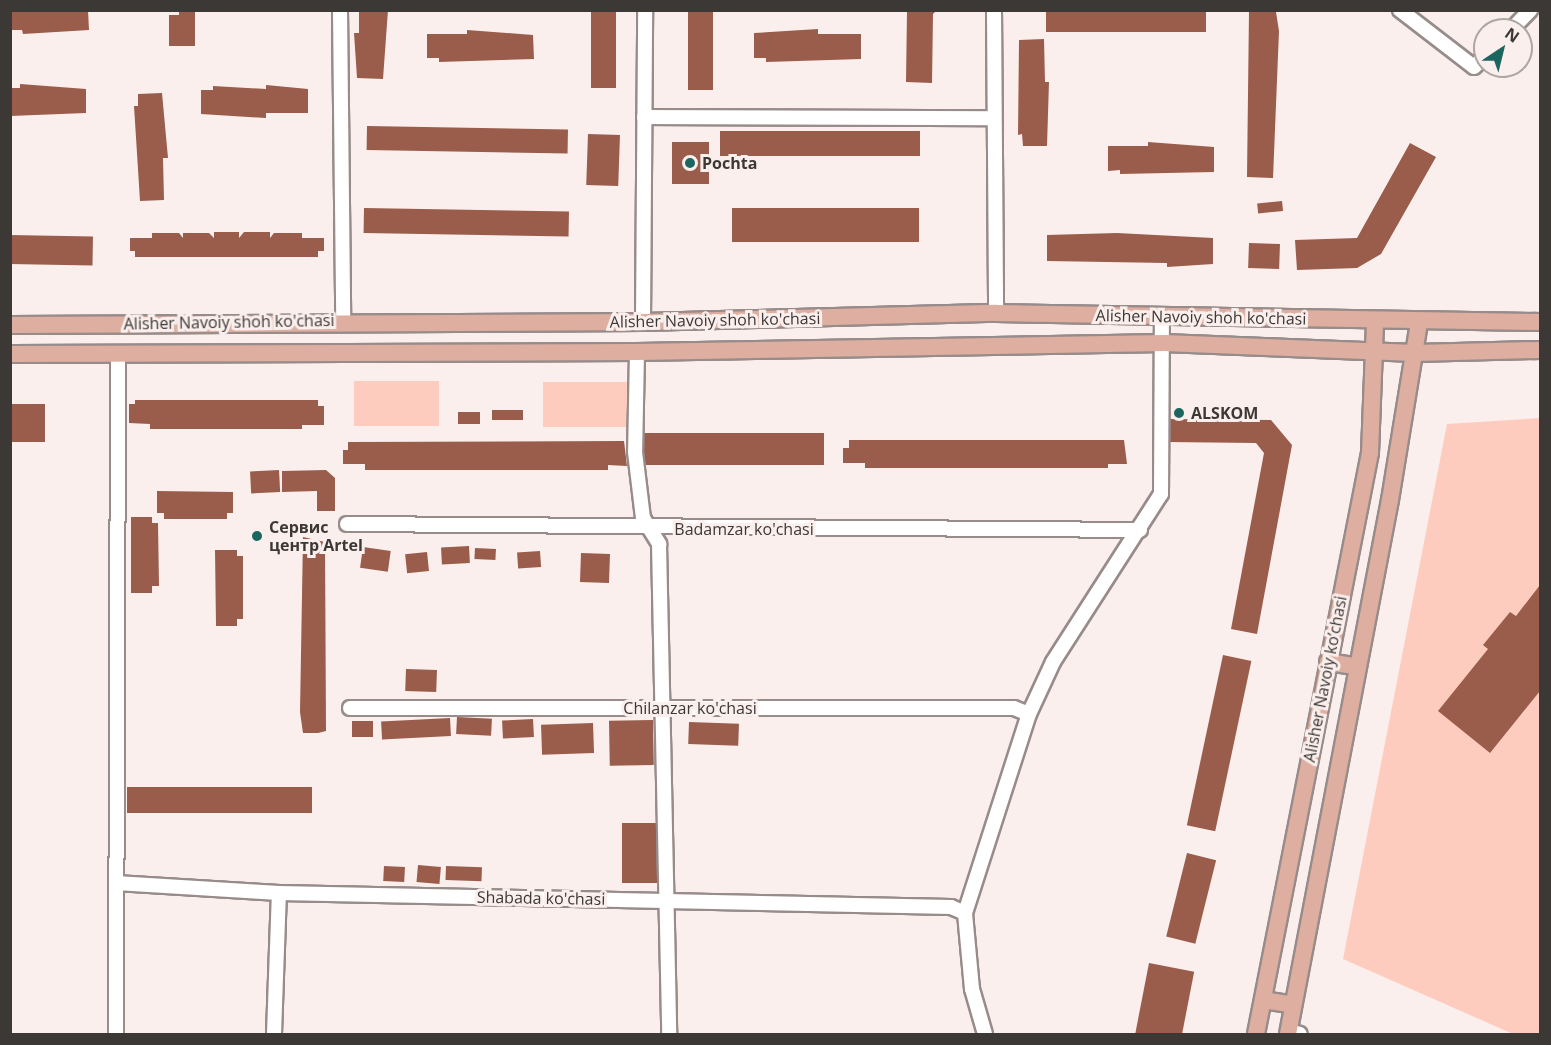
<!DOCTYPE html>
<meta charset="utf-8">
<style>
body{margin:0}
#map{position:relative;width:1551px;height:1045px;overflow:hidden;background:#faefec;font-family:"Open Sans",sans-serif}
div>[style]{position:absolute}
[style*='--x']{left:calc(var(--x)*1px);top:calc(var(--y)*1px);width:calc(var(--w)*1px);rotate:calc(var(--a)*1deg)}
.green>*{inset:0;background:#feccbe;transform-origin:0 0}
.building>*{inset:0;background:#9a5c4b;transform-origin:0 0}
.roads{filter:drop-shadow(2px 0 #978c8a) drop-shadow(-2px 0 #978c8a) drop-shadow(0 2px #978c8a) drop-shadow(0 -2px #978c8a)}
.minor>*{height:14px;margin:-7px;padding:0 7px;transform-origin:7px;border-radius:7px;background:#fff}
.major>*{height:16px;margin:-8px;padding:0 8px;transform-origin:8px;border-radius:8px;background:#deaea1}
.dots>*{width:16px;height:16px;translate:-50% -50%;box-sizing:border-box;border:3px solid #faefec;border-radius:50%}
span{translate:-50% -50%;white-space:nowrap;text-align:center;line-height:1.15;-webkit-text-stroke:6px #faefec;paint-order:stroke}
.poi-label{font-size:16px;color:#3c3836;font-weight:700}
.left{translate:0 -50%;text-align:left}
.street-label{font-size:16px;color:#3c3836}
.frame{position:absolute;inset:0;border:12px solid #3c3836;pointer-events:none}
.north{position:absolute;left:1473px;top:18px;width:60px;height:60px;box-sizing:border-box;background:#faefec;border:2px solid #aea6a3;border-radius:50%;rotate:35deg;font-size:16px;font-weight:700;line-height:24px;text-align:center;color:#3c3836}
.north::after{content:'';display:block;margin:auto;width:21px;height:27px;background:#1b665f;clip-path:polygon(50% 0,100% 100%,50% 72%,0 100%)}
</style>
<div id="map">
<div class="green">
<i style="left:439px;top:381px;width:45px;height:85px;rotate:90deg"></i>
<i style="left:543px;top:382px;width:85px;height:45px"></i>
<i style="clip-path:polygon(1540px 418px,1540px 1034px,1513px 1034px,1343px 959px,1447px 424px)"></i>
</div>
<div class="building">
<i style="clip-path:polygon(10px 10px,88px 10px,89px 30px,23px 34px,22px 30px,10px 30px)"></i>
<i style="clip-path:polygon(179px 10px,195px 10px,195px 46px,169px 46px,169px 15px,179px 15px)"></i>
<i style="clip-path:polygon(359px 10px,388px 10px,383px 79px,357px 78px,354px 33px,359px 33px)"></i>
<i style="left:591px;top:10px;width:25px;height:78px"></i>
<i style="left:688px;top:10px;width:25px;height:80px"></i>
<i style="clip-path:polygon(907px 10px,937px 10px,933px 14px,932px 83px,906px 82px)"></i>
<i style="left:1046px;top:10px;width:160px;height:22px"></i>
<i style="clip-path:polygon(1249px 11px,1276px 12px,1279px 31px,1273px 178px,1247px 177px)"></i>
<i style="clip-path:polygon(818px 29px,818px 34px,861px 34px,861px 59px,766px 62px,766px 58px,754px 58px,754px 33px)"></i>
<i style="clip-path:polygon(467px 30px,533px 35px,534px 59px,439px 62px,439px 58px,427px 58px,427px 34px,467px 34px)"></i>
<i style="clip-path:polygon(1044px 39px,1045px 82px,1049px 82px,1047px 146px,1023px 146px,1022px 134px,1018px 135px,1019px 40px)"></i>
<i style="clip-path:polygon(20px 84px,86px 89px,86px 113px,10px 116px,10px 88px,20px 88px)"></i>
<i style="clip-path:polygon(266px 85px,308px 89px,308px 113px,266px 113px,266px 118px,201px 114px,201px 90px,213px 90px,213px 86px,266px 89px)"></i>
<i style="clip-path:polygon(162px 93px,168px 158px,163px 158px,164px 200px,140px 201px,134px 106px,138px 106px,138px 94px)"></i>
<i style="left:367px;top:126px;width:201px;height:24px;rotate:1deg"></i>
<i style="left:720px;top:131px;width:200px;height:25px"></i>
<i style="left:588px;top:134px;width:32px;height:51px;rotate:2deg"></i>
<i style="left:672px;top:142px;width:37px;height:42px"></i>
<i style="clip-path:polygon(1148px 142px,1214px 147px,1214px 172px,1120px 174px,1120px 170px,1108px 171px,1108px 146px,1148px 146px)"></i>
<i style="clip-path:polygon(1410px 143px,1436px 157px,1381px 254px,1357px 268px,1297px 270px,1295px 240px,1357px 238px)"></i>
<i style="left:1282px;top:201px;width:10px;height:25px;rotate:84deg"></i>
<i style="left:364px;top:208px;width:205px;height:25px;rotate:1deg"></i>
<i style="left:732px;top:208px;width:187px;height:34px"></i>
<i style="clip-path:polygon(214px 232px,239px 232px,239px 238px,244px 232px,270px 232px,270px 238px,274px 233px,302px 233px,302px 238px,324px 238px,324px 251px,318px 251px,318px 257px,135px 257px,135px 251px,130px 251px,130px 238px,152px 238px,152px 233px,179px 233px,183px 238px,183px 233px,209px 233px,214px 238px)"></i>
<i style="clip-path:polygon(1117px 233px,1213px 238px,1213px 264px,1167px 267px,1167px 263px,1047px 261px,1047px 235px)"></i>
<i style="left:10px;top:235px;width:83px;height:29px;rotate:1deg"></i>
<i style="left:1249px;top:243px;width:31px;height:25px;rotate:2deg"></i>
<i style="clip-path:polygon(135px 400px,318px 400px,318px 406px,324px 406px,324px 425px,302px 425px,302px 429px,150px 429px,150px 424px,129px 423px,129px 404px,135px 404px)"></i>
<i style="left:10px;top:404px;width:35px;height:38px"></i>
<i style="left:523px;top:410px;width:10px;height:31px;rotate:90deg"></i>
<i style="left:480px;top:412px;width:12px;height:22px;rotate:90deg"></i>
<i style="clip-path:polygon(1167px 419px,1271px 420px,1292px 445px,1257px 634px,1231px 629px,1264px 453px,1256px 443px,1167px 442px)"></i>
<i style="left:824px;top:433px;width:32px;height:181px;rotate:90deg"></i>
<i style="clip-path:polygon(849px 440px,1124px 440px,1127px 464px,1108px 464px,1108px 468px,865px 468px,865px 463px,843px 463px,843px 448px,849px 448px)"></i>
<i style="clip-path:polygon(624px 441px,627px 466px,608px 465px,608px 470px,365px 470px,365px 464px,343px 464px,343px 450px,348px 450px,348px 442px)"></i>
<i style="left:279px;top:470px;width:22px;height:29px;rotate:87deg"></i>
<i style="clip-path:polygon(326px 470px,335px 478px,335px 511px,317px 511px,317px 491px,282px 492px,282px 471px)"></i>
<i style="clip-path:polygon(157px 491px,233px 492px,233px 513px,227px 513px,227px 519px,164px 519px,164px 513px,157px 513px)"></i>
<i style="clip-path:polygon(131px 517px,152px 517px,152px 523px,158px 523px,159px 586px,152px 586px,152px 593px,131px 593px)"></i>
<i style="clip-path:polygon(303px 537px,325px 542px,326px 731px,318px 733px,303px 733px,300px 712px)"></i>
<i style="left:469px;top:546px;width:17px;height:28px;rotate:87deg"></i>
<i style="left:363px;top:547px;width:28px;height:21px;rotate:8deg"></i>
<i style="left:475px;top:548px;width:21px;height:11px;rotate:3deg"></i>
<i style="clip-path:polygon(215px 550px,237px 550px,237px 556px,243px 556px,243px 619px,237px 619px,237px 626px,216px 626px)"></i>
<i style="left:540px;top:551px;width:16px;height:23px;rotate:86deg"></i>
<i style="left:427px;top:552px;width:19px;height:22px;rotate:84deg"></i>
<i style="left:581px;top:553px;width:29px;height:29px;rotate:2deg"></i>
<i style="clip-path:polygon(1540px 585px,1540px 691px,1490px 753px,1438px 711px,1488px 649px,1483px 645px,1510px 612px,1516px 616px)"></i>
<i style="left:1223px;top:655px;width:29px;height:174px;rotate:12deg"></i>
<i style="left:406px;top:669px;width:31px;height:22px;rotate:2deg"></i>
<i style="left:457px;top:717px;width:35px;height:17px;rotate:3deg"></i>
<i style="left:450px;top:718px;width:18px;height:69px;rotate:87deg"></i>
<i style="left:533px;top:719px;width:18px;height:31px;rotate:87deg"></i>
<i style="left:653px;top:720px;width:45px;height:44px;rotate:89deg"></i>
<i style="left:352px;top:721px;width:21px;height:16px"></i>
<i style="left:689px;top:722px;width:50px;height:22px;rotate:2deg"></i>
<i style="left:593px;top:723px;width:30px;height:52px;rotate:88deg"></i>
<i style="left:312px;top:787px;width:26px;height:185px;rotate:90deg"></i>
<i style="left:622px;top:823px;width:36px;height:60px"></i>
<i style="left:1187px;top:853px;width:30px;height:86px;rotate:14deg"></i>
<i style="left:418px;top:865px;width:23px;height:17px;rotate:5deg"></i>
<i style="left:384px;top:866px;width:21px;height:15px;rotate:3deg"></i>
<i style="left:446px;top:866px;width:36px;height:14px;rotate:2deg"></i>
<i style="left:1149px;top:963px;width:46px;height:72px;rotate:11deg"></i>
</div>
<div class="roads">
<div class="minor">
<i style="--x:340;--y:10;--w:311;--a:89.4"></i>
<i style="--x:994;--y:10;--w:303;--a:89.6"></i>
<i style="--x:1400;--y:10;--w:93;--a:37.6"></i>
<i style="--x:1474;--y:67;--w:16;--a:-45"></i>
<i style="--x:1511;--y:30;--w:28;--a:-46"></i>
<i style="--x:644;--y:117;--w:349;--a:0.2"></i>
<i style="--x:643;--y:322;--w:312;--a:-89.6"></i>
<i style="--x:637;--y:352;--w:100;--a:91.1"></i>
<i style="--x:635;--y:452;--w:66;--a:83.1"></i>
<i style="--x:643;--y:518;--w:31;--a:58"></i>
<i style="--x:659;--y:544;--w:490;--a:88.8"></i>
<i style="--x:347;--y:524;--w:793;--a:0.43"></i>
<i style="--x:350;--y:708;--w:664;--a:0"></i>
<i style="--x:1014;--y:708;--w:16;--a:22"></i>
<i style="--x:116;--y:883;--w:163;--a:3.5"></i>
<i style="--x:279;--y:893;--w:672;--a:1.19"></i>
<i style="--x:951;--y:907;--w:15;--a:23"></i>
<i style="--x:1288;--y:1031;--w:12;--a:14"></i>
<i style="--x:116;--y:1034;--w:680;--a:-89.83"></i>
<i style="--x:274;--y:1034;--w:141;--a:-88"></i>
<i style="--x:985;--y:1034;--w:47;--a:-106.1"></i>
<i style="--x:972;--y:989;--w:76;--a:-95.3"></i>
<i style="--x:965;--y:913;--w:209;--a:-72.2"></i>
<i style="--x:1029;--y:714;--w:57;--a:-65.2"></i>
<i style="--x:1053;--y:662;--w:200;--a:-57.3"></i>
<i style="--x:1161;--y:494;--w:179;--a:-89.7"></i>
</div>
<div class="major">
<i style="--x:10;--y:325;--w:633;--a:-0.27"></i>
<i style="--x:643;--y:322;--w:353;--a:-1.5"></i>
<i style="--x:996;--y:313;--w:544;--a:0.95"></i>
<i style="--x:10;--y:354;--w:627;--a:-0.18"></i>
<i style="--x:637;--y:352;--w:527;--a:-0.98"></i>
<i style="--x:1164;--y:343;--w:251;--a:2.3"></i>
<i style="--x:1415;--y:353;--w:125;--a:-1.4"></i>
<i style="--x:1328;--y:662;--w:30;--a:9"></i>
<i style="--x:1263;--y:1000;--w:30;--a:9"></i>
<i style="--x:1256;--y:1034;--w:592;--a:-78.9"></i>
<i style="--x:1370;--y:453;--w:131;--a:-87.8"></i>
<i style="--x:1288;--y:1034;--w:544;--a:-79.19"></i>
<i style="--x:1390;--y:500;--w:180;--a:-80.7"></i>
</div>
</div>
<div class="dots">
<i style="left:690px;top:163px;background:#1b665f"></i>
<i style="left:1179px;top:413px;background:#1b665f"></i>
<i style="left:257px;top:536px;background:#1b665f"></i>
</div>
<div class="poi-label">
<span class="left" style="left:702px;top:163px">Pochta</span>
<span class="left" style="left:1191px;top:413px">ALSKOM</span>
<span class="left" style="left:269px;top:536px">Сервис<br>центр Artel</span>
</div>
<div class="street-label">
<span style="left:1201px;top:317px;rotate:1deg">Alisher Navoiy shoh ko'chasi</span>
<span style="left:715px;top:320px;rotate:-1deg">Alisher Navoiy shoh ko'chasi</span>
<span style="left:229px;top:322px;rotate:-1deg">Alisher Navoiy shoh ko'chasi</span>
<span style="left:744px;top:529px">Badamzar ko'chasi</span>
<span style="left:1325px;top:679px;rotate:-79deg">Alisher Navoiy ko’chasi</span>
<span style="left:690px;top:708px">Chilanzar ko'chasi</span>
<span style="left:541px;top:898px;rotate:1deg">Shabada ko'chasi</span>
</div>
<div class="frame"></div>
<div class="north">N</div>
</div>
